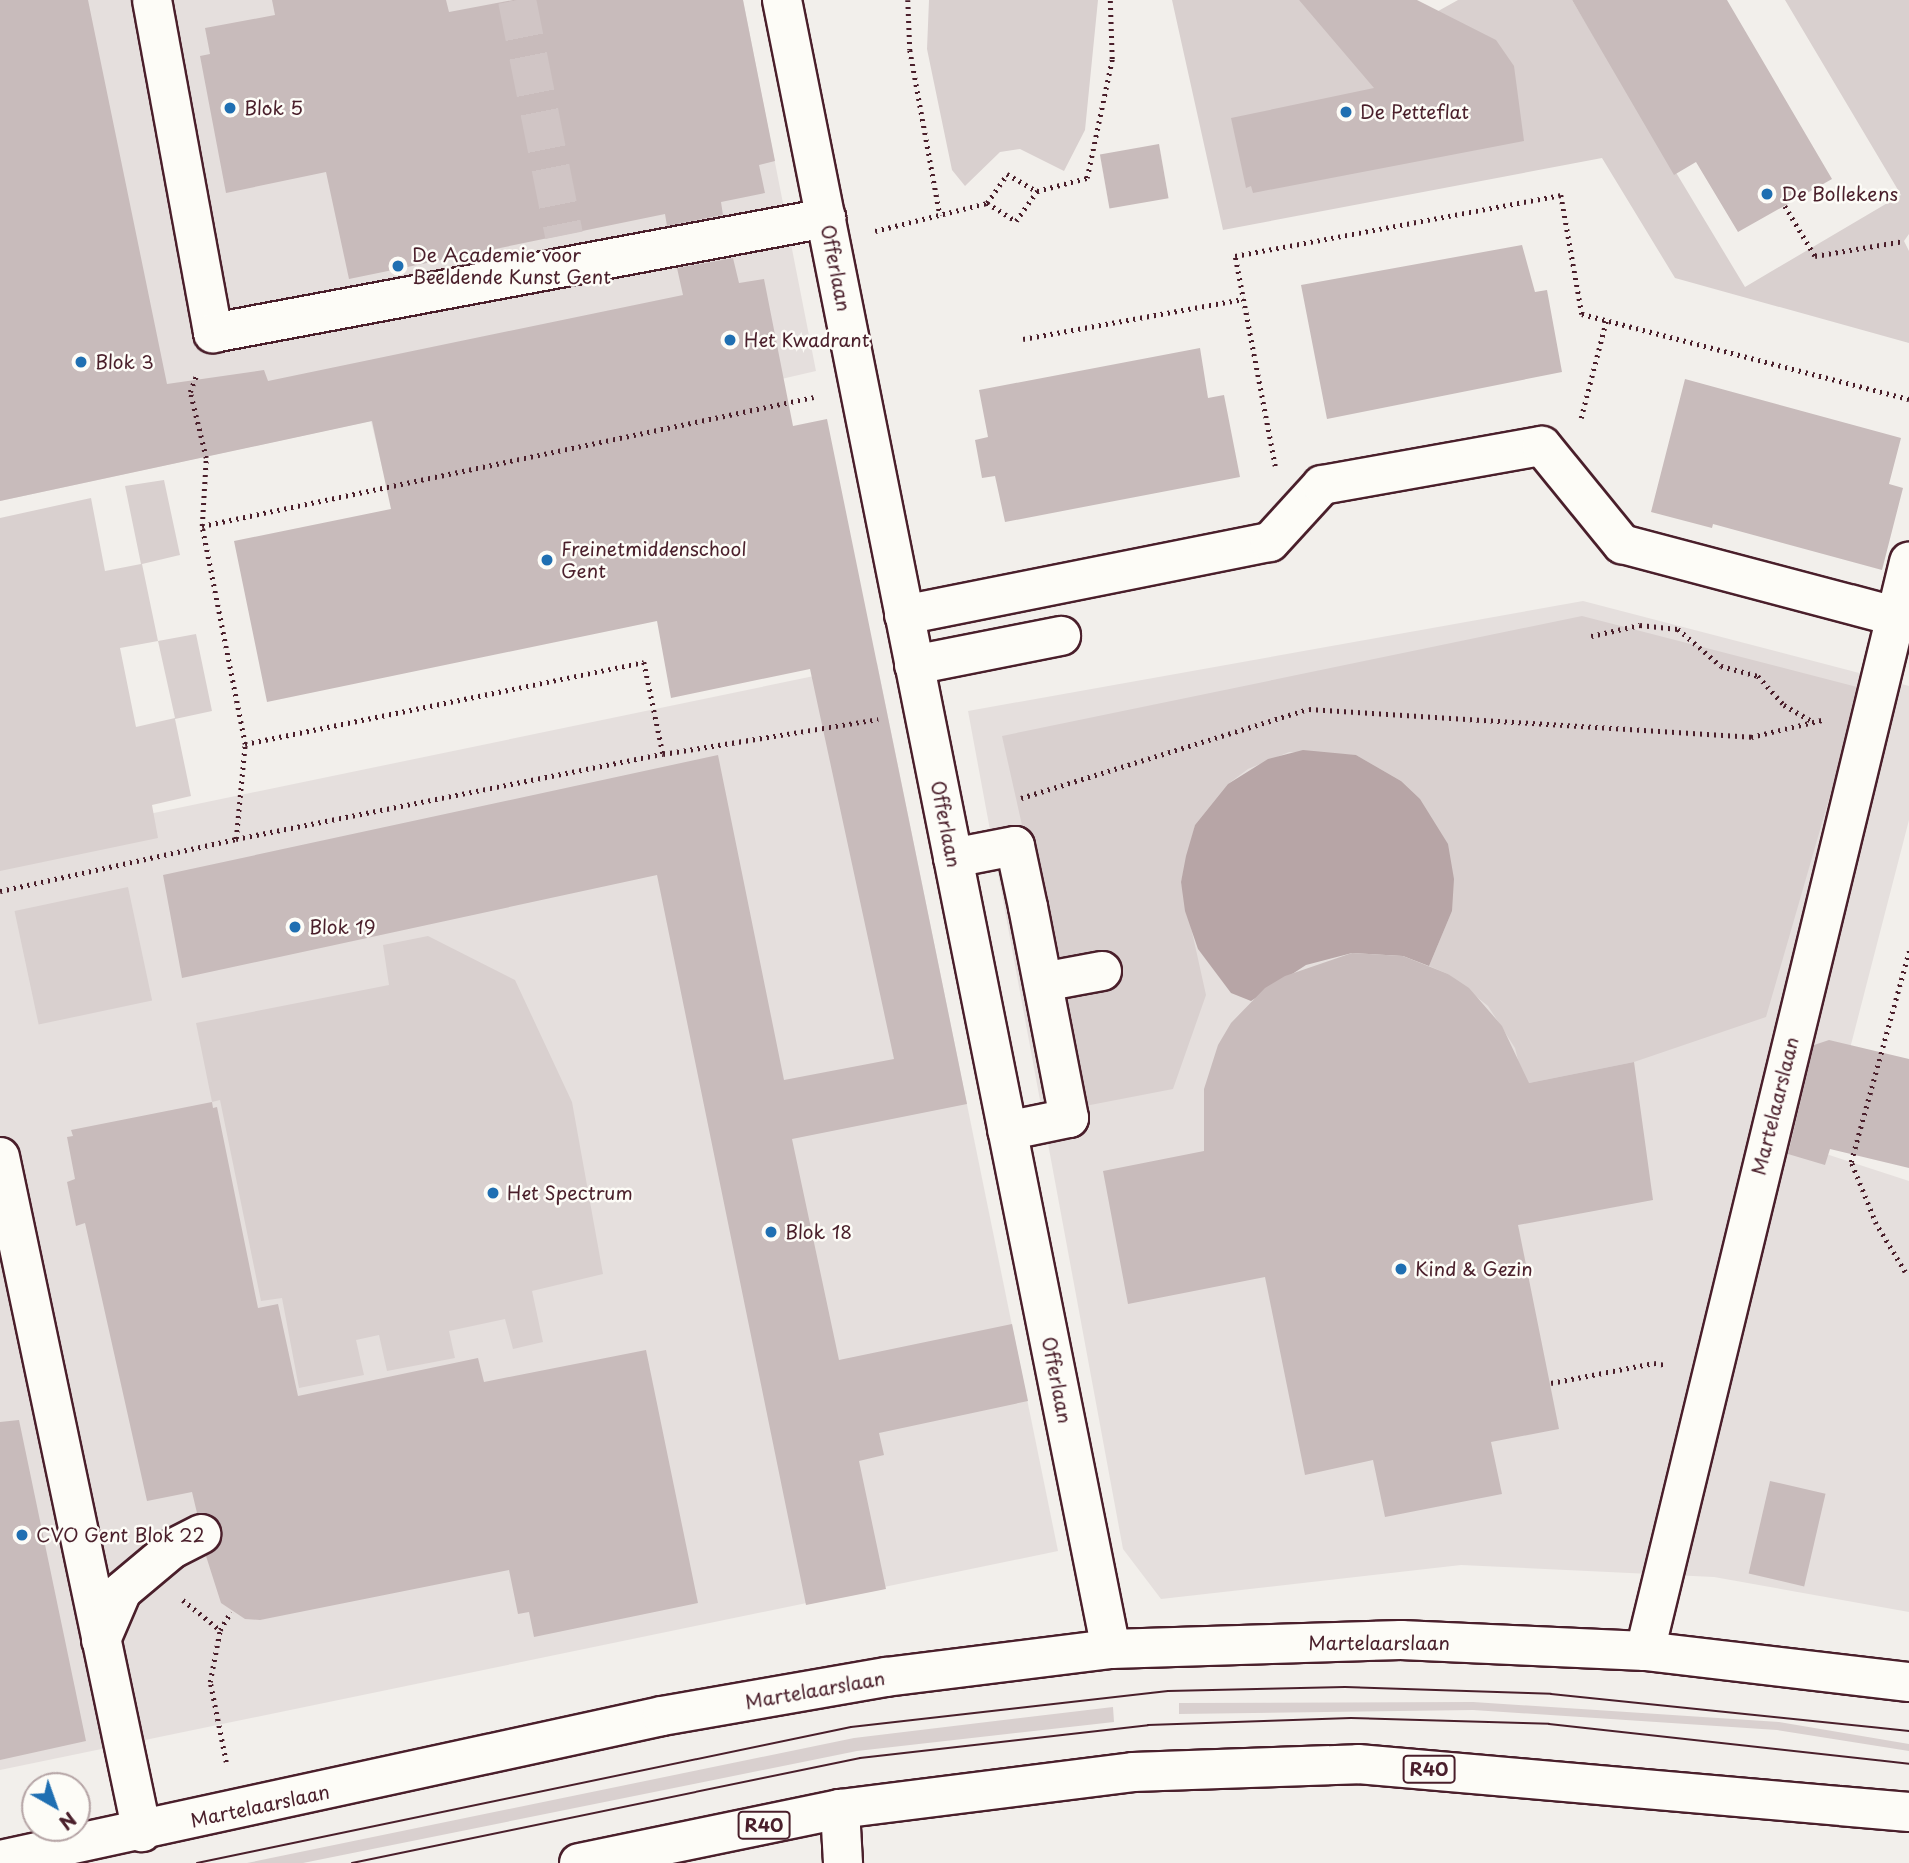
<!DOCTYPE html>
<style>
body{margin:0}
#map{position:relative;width:1909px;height:1863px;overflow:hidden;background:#f2efeb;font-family:"Playpen Sans",sans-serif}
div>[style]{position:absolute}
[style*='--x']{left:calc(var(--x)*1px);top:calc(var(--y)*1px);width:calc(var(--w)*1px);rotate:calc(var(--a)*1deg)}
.built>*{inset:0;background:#e5dfdd}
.green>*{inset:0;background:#d9d0cf;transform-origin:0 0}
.water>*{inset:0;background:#b7a5a6}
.building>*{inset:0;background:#c8bbbb;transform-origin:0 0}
.minor-tunnel>*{height:38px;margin-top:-19px;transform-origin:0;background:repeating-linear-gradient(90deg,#d0c5c5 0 38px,transparent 0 57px)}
.path>*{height:4.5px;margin-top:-2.25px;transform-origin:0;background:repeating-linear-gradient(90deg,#4a1f2b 0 2px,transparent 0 7px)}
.roads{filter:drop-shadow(2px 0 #4a1f2b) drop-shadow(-2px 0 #4a1f2b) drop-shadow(0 2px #4a1f2b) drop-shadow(0 -2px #4a1f2b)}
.minor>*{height:38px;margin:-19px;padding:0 19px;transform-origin:19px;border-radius:19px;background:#fdfcf7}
.major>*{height:38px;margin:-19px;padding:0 19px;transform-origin:19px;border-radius:19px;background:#fdfcf7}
.tram>*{height:2px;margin:-1px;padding:0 1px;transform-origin:1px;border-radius:1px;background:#4a1f2b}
.dots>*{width:19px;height:19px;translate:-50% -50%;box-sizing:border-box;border:4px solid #fdfcf7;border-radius:50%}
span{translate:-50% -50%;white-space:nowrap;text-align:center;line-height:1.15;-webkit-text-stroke:5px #fdfcf7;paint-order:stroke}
.shield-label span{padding:2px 5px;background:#fdfcf7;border:2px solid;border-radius:5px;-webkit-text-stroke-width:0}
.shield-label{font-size:18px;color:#4a1f2b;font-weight:700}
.poi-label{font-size:19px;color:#4a1f2b}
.left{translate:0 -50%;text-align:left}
.street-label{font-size:19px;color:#4a1f2b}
.north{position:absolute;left:21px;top:1772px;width:70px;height:70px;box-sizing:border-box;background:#fdfcf7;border:2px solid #b5a4a5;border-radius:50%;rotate:140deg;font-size:19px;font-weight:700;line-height:28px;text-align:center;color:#4a1f2b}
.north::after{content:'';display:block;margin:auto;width:24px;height:32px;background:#1f6fb2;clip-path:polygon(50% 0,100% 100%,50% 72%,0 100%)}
</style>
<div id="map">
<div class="built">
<i style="clip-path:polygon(0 0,743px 0,816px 371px,383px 471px,371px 421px,0 501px)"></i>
<i style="clip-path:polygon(1583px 601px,1909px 686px,1909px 820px,1823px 1153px,1909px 1181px,1909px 1612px,1714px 1577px,1461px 1565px,1161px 1599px,1123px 1549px,968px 711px)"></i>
<i style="clip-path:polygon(877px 663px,1058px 1551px,0 1770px,0 845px)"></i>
</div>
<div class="green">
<i style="clip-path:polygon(929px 0,1098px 0,1085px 130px,1064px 171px,1020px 149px,1000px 152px,965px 186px,952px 170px,927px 49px)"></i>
<i style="clip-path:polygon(1172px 0,1299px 0,1413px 25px,1458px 0,1572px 0,1745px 287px,1901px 195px,1785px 0,1909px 0,1909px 234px,1904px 241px,1909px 251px,1909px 343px,1675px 278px,1602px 158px,1223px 230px)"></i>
<i style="clip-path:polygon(evenodd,164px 480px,180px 555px,142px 564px,158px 641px,196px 634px,212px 711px,175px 719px,191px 796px,152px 805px,158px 838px,0 871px,0 518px,91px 498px,105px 571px,141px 564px,125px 486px,164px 480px,158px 641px,175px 718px,136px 727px,120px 648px,158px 641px)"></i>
<i style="clip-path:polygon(1582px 616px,1861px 688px,1766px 1017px,1634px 1062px,1524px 1084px,1515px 1048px,1488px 1006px,1448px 974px,1429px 966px,1452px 911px,1401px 781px,1356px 755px,1289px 752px,1248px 769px,1228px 784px,1195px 825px,1181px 882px,1206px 995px,1173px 1089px,1085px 1106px,1002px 736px)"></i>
<i style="left:128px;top:887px;width:116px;height:116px;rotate:78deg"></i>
<i style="clip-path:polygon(428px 936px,515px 980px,572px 1102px,603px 1274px,532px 1291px,543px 1342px,513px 1349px,505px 1319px,449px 1331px,455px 1358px,387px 1371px,379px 1335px,356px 1340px,364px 1375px,299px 1388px,282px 1298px,261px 1301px,220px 1100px,212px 1102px,196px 1023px,389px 985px,383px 945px)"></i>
<i style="clip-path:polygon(1473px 1702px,1779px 1722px,1909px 1744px,1909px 1751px,1777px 1730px,1473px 1710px,1179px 1714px,1179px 1703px)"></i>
<i style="clip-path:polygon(1113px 1707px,1114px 1722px,857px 1751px,303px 1863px,247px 1863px,854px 1738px)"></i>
</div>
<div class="water">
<i style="clip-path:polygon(1303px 750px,1356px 755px,1401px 781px,1420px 799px,1448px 844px,1454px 879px,1452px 911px,1429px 966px,1403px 956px,1352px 953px,1306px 965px,1251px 1001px,1231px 993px,1198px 949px,1185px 911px,1181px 882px,1186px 856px,1195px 825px,1228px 784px,1268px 759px)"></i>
</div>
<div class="building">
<i style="clip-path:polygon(0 0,88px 0,167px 384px,264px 370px,268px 381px,683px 295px,677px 268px,733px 258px,739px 283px,764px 279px,793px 426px,827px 419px,967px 1104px,792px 1139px,839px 1360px,1012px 1324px,1028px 1401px,879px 1433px,884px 1455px,859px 1461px,886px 1589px,806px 1605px,657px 875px,182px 978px,163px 875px,718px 755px,784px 1080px,894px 1059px,810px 669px,671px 698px,657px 621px,267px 702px,234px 541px,391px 509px,372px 421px,0 501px)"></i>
<i style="clip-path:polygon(272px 0,446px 0,449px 12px,513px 0,743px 0,775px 161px,759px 165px,765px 193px,721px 202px,723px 215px,667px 226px,665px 214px,349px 279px,326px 172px,226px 193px,200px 56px,210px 54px,205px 28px,275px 15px)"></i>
<i style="clip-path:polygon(1299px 0,1417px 0,1496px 40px,1514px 66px,1524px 141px,1253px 193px,1251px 186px,1246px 188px,1231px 118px,1374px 88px)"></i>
<i style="clip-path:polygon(1572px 0,1727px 0,1832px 179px,1738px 232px,1696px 162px,1674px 175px)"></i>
<i style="left:1159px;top:144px;width:55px;height:60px;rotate:80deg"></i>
<i style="clip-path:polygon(1522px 245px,1535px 292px,1547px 290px,1562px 372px,1327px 419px,1301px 285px)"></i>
<i style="clip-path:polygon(1200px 348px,1208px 398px,1224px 395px,1240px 477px,1005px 522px,995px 476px,982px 478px,975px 440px,988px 437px,979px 390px)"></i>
<i style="clip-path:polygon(1685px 379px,1901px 438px,1889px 484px,1903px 488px,1882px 570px,1713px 524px,1712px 528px,1651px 512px)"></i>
<i style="clip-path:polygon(1352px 953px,1403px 956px,1448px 974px,1469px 988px,1502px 1026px,1529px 1083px,1634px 1062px,1653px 1200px,1518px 1225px,1559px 1429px,1491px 1442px,1502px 1494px,1385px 1517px,1373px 1460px,1305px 1475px,1265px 1277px,1128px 1304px,1103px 1171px,1204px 1151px,1204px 1089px,1218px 1045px,1231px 1023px,1265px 988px,1285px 976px)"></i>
<i style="clip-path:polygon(1829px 1040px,1909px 1059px,1909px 1168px,1830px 1149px,1825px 1165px,1788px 1154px,1814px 1045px)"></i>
<i style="clip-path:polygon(212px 1102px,213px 1108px,217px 1107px,258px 1308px,278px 1304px,298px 1396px,478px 1358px,484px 1382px,646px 1350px,698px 1603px,534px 1637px,529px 1612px,518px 1614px,509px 1570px,260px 1620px,245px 1619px,221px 1603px,206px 1556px,220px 1545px,220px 1523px,212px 1515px,197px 1513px,192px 1492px,147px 1501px,85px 1223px,76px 1226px,67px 1182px,75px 1179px,67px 1137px,73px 1136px,71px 1130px)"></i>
<i style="clip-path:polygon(19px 1420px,86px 1741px,0 1760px,0 1422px)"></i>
<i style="left:1770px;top:1481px;width:57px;height:95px;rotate:13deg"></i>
</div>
<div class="minor-tunnel">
<i style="--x:517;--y:0;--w:240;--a:78.7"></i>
</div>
<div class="path">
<i style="--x:908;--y:0;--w:50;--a:87.7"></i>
<i style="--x:910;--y:50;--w:168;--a:79.7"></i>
<i style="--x:987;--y:203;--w:35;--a:-55"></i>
<i style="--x:1007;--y:174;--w:34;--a:30"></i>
<i style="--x:1785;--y:206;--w:58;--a:59"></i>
<i style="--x:1815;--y:256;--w:90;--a:-9.6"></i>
<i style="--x:875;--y:231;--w:115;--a:-14"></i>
<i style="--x:987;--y:203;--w:34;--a:32"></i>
<i style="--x:1016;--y:221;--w:37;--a:-55"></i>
<i style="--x:1037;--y:191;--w:52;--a:-14.6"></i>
<i style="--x:1087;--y:178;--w:122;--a:-78.1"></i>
<i style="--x:1112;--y:59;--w:59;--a:-91.9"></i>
<i style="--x:1023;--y:339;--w:224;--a:-10.3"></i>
<i style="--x:1581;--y:418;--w:100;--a:-75.5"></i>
<i style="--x:1275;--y:466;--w:214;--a:-100.8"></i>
<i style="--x:1235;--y:256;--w:332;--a:-10.6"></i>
<i style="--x:1561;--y:195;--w:121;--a:80"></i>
<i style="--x:1582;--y:314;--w:338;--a:14.6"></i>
<i style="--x:202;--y:526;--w:625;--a:-11.9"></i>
<i style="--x:1591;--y:636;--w:50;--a:-12.7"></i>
<i style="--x:1640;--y:625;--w:38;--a:6"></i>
<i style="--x:1678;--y:629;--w:57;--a:40.7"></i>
<i style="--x:1721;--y:666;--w:38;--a:15"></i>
<i style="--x:1758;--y:676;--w:39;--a:48"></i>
<i style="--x:1784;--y:705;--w:34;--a:30"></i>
<i style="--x:245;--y:744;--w:407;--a:-11.6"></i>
<i style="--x:644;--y:662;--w:94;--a:78.3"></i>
<i style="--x:1021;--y:798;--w:301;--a:-17.2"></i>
<i style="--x:1309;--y:709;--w:443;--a:3.6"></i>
<i style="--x:1751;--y:737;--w:73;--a:-13.5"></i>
<i style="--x:236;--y:839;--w:435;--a:-11.3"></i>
<i style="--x:663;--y:754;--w:218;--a:-9.2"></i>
<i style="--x:0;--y:891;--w:242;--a:-12.4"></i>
<i style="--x:236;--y:839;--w:95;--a:-84.6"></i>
<i style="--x:245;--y:744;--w:222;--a:-101.2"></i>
<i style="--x:202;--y:526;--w:68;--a:-86.6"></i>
<i style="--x:206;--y:458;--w:68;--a:-103.6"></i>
<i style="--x:190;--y:392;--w:17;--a:-69"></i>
<i style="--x:1905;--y:1272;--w:56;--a:-121.1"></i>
<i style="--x:1876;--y:1224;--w:67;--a:-112"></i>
<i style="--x:1851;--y:1162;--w:219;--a:-74.6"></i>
<i style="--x:1551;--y:1383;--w:105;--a:-11"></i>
<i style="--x:1654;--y:1363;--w:11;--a:10"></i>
<i style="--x:183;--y:1600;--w:48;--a:39"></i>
<i style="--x:226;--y:1762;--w:82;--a:-101.3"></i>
<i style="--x:210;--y:1682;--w:53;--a:-79.1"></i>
<i style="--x:220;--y:1630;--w:21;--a:-59"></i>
</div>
<div class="roads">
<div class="minor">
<i style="--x:152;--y:0;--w:339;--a:79.6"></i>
<i style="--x:213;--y:333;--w:624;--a:-10.63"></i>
<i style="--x:782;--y:0;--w:1681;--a:78.72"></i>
<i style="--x:904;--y:615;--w:373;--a:-11.3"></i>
<i style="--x:1270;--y:542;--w:77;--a:-47.6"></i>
<i style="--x:1322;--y:485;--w:223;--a:-10.1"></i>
<i style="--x:1542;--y:446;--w:127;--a:50.8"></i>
<i style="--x:1622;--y:544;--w:282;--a:14.8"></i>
<i style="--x:914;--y:665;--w:150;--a:-11.2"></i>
<i style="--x:953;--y:858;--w:63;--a:-11"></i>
<i style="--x:1015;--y:846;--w:62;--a:78"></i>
<i style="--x:1028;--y:907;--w:215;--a:79"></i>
<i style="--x:1069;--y:1118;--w:63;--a:168.2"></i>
<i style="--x:1043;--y:982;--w:60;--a:-10.6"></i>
<i style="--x:0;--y:1157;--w:690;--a:78.12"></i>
<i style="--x:101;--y:1640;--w:53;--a:-66.8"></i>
<i style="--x:122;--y:1591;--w:65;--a:-40"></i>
<i style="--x:172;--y:1549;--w:33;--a:-27"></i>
<i style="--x:1645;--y:1651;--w:1121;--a:-76.37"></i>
<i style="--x:840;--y:1809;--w:54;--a:86.8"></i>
<i style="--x:0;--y:1860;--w:677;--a:-12.27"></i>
<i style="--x:662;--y:1716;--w:227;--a:-9.9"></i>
<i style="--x:886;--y:1677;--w:227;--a:-7.1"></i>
<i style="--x:1111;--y:1649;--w:290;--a:-1.8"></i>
<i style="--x:1401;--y:1640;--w:244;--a:2.6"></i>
<i style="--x:1645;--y:1651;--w:266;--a:6.7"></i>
</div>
<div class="major">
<i style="--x:579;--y:1863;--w:267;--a:-11.7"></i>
<i style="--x:840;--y:1809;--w:295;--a:-7.2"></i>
<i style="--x:1133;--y:1772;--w:225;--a:-2"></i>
<i style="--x:1358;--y:1764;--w:553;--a:4.98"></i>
</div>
</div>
<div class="tram">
<i style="--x:197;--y:1863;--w:668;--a:-11.75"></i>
<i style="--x:851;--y:1727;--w:319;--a:-6.5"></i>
<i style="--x:1168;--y:1691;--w:177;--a:-1.3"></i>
<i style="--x:1345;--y:1687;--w:206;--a:1.9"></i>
<i style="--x:1551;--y:1694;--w:360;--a:5.9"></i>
<i style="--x:352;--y:1863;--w:519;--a:-11.68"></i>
<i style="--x:860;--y:1758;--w:290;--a:-6.5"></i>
<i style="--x:1148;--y:1725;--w:203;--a:-2"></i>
<i style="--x:1351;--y:1718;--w:198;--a:1.7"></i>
<i style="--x:1549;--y:1724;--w:362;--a:6.3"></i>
</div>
<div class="dots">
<i style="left:230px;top:108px;background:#1f6fb2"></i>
<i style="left:1346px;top:112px;background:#1f6fb2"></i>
<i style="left:1767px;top:194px;background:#1f6fb2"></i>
<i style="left:398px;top:266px;background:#1f6fb2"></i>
<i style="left:730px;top:340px;background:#1f6fb2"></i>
<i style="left:81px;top:362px;background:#1f6fb2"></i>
<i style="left:547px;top:560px;background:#1f6fb2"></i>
<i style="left:295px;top:927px;background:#1f6fb2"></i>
<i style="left:493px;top:1193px;background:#1f6fb2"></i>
<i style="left:771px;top:1232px;background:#1f6fb2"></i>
<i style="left:1401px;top:1269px;background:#1f6fb2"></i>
<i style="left:22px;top:1535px;background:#1f6fb2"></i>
</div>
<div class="shield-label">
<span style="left:1429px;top:1769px">R40</span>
<span style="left:764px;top:1825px">R40</span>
</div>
<div class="poi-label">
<span class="left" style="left:244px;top:108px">Blok 5</span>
<span class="left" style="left:1360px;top:112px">De Petteflat</span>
<span class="left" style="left:1781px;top:194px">De Bollekens</span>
<span class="left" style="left:412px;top:266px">De Academie voor<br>Beeldende Kunst Gent</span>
<span class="left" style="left:744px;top:340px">Het Kwadrant</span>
<span class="left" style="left:95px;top:362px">Blok 3</span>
<span class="left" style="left:561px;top:560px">Freinetmiddenschool<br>Gent</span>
<span class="left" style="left:309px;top:927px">Blok 19</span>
<span class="left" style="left:507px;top:1193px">Het Spectrum</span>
<span class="left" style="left:785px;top:1232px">Blok 18</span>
<span class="left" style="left:1415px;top:1269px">Kind &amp; Gezin</span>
<span class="left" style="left:36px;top:1535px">CVO Gent Blok 22</span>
</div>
<div class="street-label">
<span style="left:836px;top:268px;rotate:79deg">Offerlaan</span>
<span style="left:946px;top:824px;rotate:79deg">Offerlaan</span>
<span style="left:1775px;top:1106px;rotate:-76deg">Martelaarslaan</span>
<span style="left:1057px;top:1380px;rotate:79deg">Offerlaan</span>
<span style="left:1379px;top:1643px">Martelaarslaan</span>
<span style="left:815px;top:1690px;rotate:-10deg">Martelaarslaan</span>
<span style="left:260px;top:1806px;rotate:-12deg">Martelaarslaan</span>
</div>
<div class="north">N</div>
</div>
